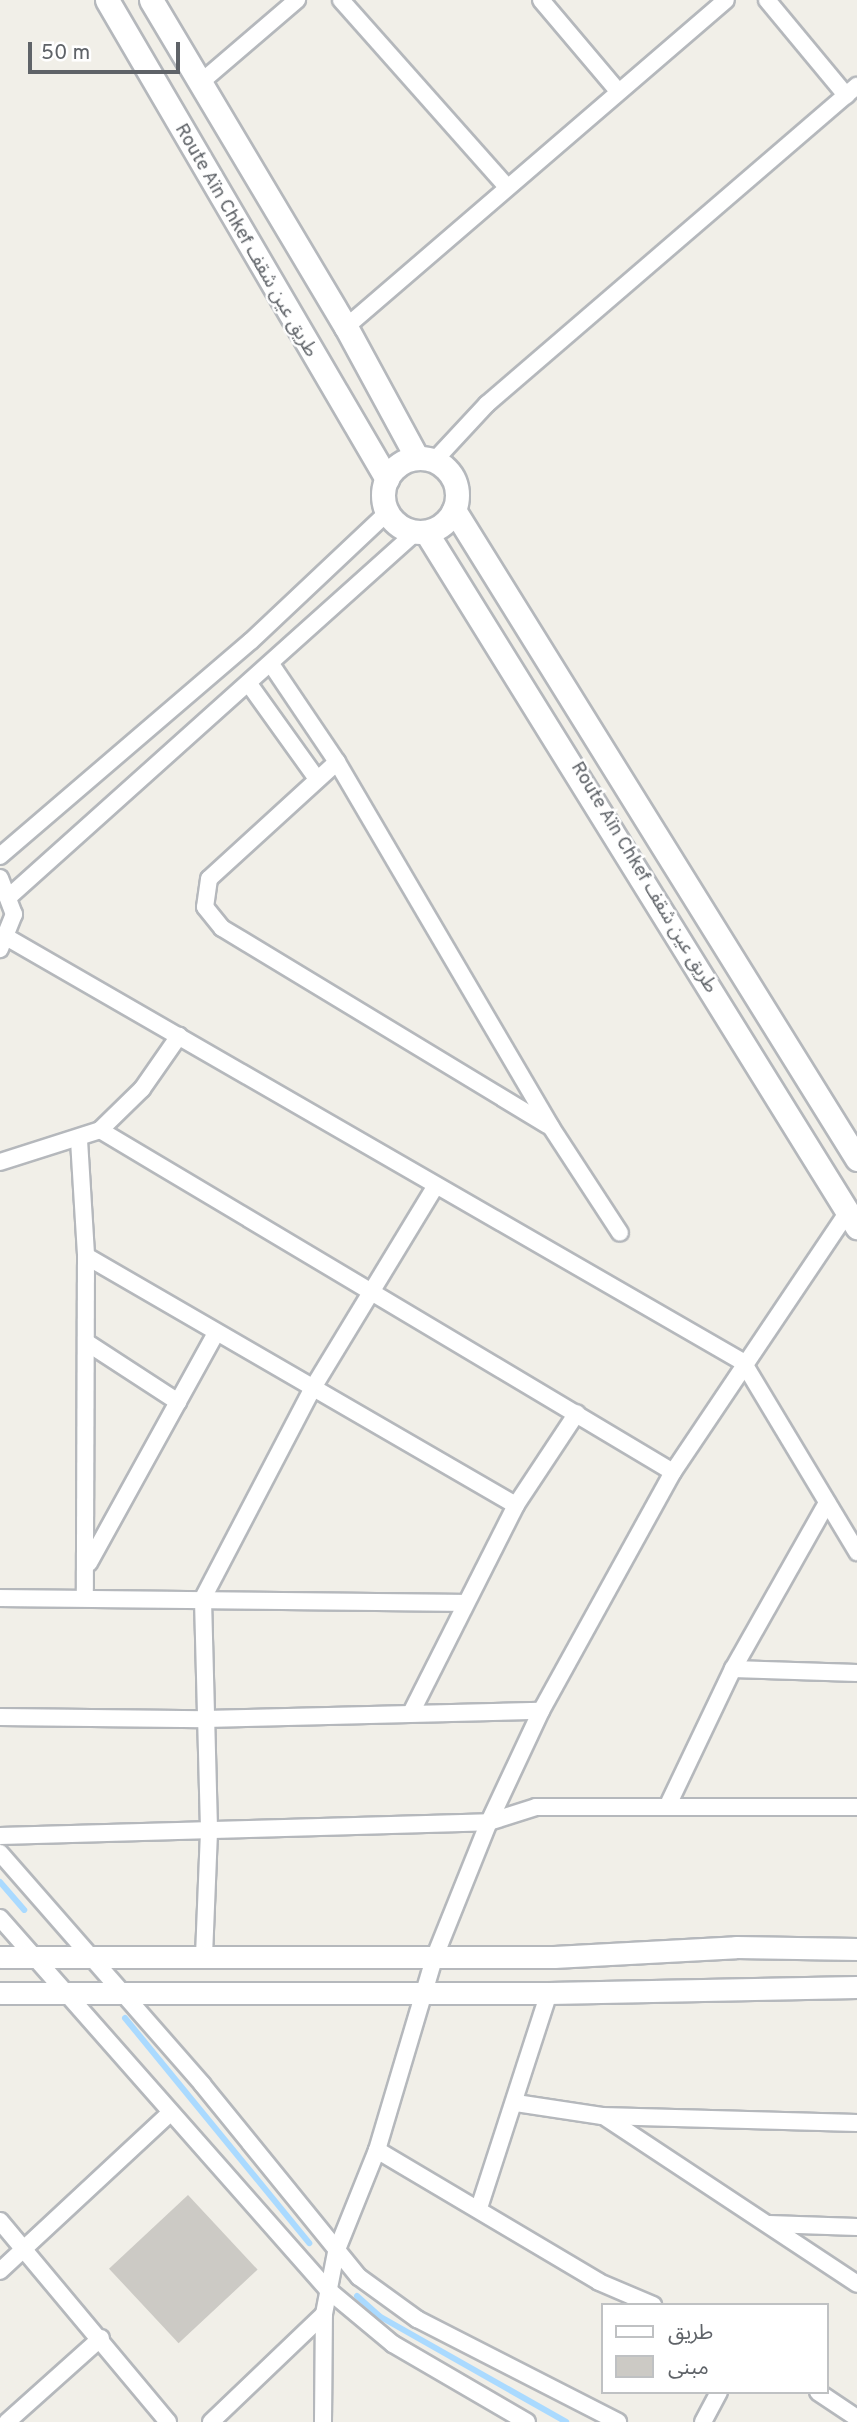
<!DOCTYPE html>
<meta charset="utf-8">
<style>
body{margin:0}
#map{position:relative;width:857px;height:2422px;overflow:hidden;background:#f1efe8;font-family:Overpass,"Noto Sans Arabic",sans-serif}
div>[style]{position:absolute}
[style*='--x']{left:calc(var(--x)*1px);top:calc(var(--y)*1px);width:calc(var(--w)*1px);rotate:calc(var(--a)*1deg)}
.stream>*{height:6px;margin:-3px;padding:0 3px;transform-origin:3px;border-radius:3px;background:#aadaff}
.building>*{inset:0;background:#cccac5;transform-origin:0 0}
.roads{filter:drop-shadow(2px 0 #b5b8bc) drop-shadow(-2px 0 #b5b8bc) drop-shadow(0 2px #b5b8bc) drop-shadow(0 -2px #b5b8bc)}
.minor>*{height:16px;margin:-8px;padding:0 8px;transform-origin:8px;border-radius:8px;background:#fff}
.tertiary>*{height:21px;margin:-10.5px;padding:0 10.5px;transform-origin:10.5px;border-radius:10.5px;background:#fff}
.secondary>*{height:23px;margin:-11.5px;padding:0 11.5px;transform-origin:11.5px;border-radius:11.5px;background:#fff}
.secondary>.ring{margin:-11.5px;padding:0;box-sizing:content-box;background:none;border:23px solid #fff;border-radius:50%}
span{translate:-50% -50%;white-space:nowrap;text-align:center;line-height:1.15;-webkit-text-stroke:5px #fff;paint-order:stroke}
.street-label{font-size:19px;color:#5f6368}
.legend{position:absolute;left:601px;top:2303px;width:228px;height:91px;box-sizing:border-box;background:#fff;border:2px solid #bfc1c3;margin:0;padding:9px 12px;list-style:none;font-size:21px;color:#5f6368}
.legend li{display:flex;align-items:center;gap:14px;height:35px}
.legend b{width:35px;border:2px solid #bfc1c3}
.scale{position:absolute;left:28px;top:42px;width:152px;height:32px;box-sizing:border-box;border:4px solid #5f6368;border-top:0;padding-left:9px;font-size:21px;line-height:24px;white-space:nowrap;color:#5f6368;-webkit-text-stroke:5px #fff;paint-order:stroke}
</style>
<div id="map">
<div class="stream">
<i style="--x:0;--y:1882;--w:37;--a:49"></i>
<i style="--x:125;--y:2018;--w:291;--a:50.7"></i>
<i style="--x:357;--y:2296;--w:30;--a:42"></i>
<i style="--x:379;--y:2316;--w:215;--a:29.5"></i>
</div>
<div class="building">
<i style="left:188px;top:2195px;width:102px;height:108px;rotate:47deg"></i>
</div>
<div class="roads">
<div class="minor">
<i style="--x:341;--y:0;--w:249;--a:48.4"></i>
<i style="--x:541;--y:0;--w:119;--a:49.8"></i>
<i style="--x:767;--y:0;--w:124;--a:50.3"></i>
<i style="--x:200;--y:83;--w:128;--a:-40.6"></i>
<i style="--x:346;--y:327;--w:501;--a:-40.71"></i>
<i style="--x:434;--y:461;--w:78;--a:-47.1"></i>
<i style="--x:487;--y:404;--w:488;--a:-40.7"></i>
<i style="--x:271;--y:664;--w:118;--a:56"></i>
<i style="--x:337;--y:762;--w:423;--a:59.6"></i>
<i style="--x:551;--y:1127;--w:126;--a:56.9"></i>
<i style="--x:249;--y:684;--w:117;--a:54.4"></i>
<i style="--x:337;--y:762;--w:173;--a:137.6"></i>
<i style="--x:209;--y:879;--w:28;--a:98"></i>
<i style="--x:205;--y:907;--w:27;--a:51"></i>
<i style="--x:222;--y:928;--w:380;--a:31.2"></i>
<i style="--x:0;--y:856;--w:330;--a:-40.6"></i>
<i style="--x:251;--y:641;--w:187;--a:-43.3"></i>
<i style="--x:0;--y:878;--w:39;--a:69"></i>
<i style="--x:14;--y:914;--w:38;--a:112"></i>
<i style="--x:11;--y:895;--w:544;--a:-41.87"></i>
<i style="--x:8;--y:938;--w:849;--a:29.98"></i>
<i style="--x:743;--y:1362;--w:222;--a:59"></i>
<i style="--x:100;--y:1130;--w:667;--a:30.83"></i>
<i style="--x:79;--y:1140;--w:116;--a:86.5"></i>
<i style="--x:86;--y:1256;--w:342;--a:90.2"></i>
<i style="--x:0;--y:1162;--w:105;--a:-17.7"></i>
<i style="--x:100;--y:1130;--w:59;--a:-44.3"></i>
<i style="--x:142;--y:1089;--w:65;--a:-55.1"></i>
<i style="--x:86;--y:1256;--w:497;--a:30.1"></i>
<i style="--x:86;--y:1342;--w:110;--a:33.1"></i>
<i style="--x:89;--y:1563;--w:260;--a:-61.1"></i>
<i style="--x:0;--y:1598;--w:463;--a:0.6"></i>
<i style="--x:733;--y:1669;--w:124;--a:1.8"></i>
<i style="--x:411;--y:1713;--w:233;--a:-63.2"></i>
<i style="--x:516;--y:1505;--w:110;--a:-56.5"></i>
<i style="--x:0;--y:1717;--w:205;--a:0.6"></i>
<i style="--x:205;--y:1719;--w:336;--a:-1.4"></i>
<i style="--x:668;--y:1805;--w:151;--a:-64.5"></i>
<i style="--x:733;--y:1669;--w:191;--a:-60.5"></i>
<i style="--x:0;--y:1836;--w:489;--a:-1.6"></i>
<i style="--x:489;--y:1822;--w:49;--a:-17.7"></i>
<i style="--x:536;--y:1807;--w:321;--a:0"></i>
<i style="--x:0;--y:1853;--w:307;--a:48.8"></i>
<i style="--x:202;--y:2084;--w:249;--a:50.9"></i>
<i style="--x:359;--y:2277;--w:72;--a:35.9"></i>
<i style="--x:417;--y:2319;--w:226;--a:27.1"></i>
<i style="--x:0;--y:1918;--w:495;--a:48.6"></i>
<i style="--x:327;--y:2289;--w:86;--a:39.8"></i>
<i style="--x:393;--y:2344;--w:155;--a:30.2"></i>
<i style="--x:204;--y:1956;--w:127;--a:-87.7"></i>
<i style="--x:209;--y:1829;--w:231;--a:-91.5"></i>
<i style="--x:203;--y:1598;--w:233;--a:-62.4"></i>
<i style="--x:311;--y:1391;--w:239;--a:-58.7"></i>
<i style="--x:516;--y:2103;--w:87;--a:8.6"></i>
<i style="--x:602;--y:2116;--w:255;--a:1.6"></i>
<i style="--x:605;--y:2117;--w:302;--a:33.5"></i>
<i style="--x:377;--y:2150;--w:258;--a:30.7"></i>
<i style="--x:599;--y:2282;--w:59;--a:23.1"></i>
<i style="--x:479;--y:2208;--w:226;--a:-72"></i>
<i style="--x:0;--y:2221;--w:262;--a:50.1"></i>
<i style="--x:769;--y:2224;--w:88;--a:2"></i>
<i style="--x:0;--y:2271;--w:233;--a:-42.9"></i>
<i style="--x:818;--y:2392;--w:47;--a:33.7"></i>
<i style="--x:7;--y:2422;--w:126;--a:-41.8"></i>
<i style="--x:211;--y:2422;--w:156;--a:-43.7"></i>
<i style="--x:323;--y:2422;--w:108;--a:-89.5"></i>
<i style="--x:324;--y:2314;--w:63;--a:-79"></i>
<i style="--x:336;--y:2252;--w:110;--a:-68.1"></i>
<i style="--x:377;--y:2150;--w:202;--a:-73.4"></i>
<i style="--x:435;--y:1956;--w:144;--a:-68.1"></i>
<i style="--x:489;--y:1822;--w:123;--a:-64.9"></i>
<i style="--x:541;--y:1711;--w:273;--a:-61.1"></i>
<i style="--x:673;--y:1472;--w:313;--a:-56.1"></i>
<i style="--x:703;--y:2422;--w:34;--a:-62"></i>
</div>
<div class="tertiary">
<i style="--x:0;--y:1957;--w:554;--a:0"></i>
<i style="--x:554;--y:1957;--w:182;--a:-3.1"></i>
<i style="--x:736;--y:1947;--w:121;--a:0.9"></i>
<i style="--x:0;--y:1993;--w:549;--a:0"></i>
<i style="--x:549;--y:1993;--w:308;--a:-1.1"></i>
</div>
<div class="secondary">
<i style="--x:107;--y:0;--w:555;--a:59.69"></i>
<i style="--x:151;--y:0;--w:381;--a:59.2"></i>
<i style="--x:346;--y:327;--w:149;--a:61.5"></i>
<i class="ring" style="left:383px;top:458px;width:51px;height:51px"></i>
<i style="--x:454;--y:510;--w:764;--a:58.16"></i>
<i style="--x:426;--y:532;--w:818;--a:58.2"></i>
</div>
</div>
<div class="street-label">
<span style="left:245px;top:241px;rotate:60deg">Route Aïn Chkef طريق عين شقف</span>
<span style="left:643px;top:878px;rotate:59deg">Route Aïn Chkef طريق عين شقف</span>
</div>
<ul class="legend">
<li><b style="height:9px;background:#fff"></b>طريق</li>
<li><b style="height:19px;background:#cccac5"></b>مبنى</li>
</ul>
<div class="scale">50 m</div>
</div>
